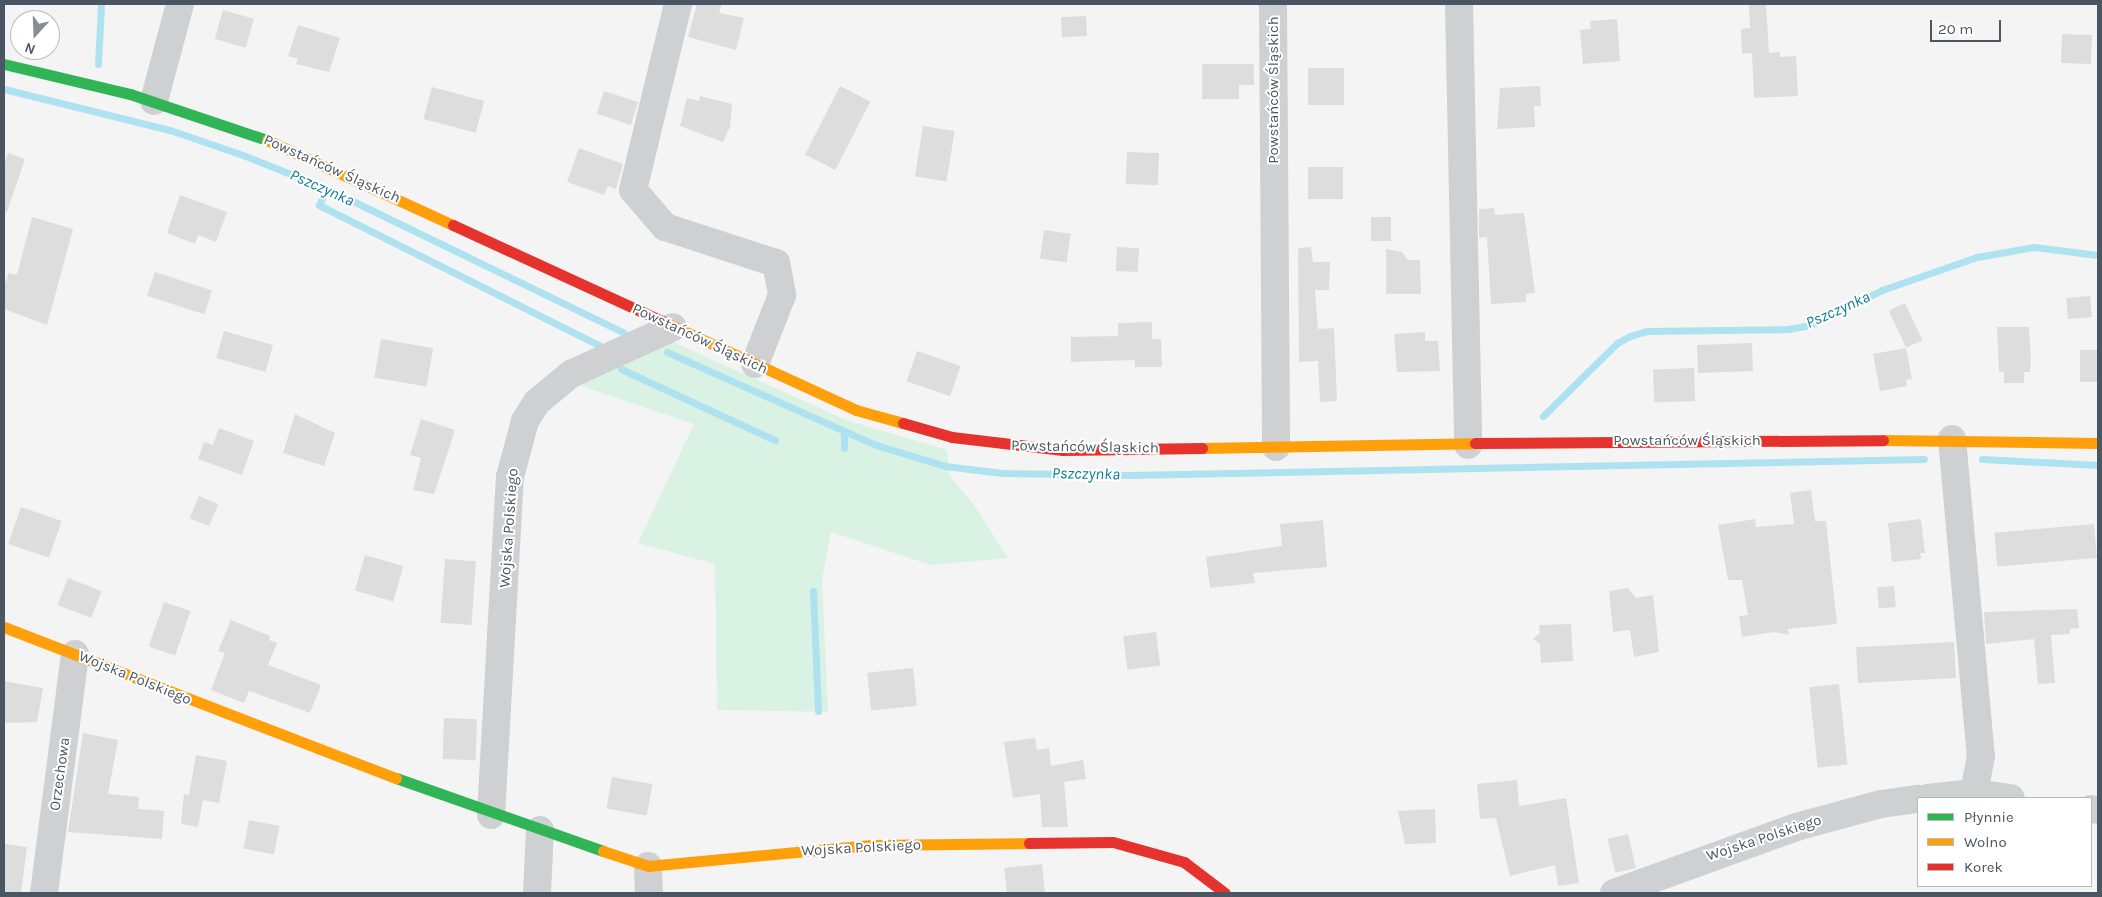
<!DOCTYPE html>
<meta charset="utf-8">
<style>
body{margin:0}
#map{position:relative;width:2102px;height:897px;overflow:hidden;background:#f4f4f4;font-family:Karla,sans-serif}
div>[style]{position:absolute}
[style*='--x']{left:calc(var(--x)*1px);top:calc(var(--y)*1px);width:calc(var(--w)*1px);rotate:calc(var(--a)*1deg)}
.green>*{inset:0;background:#d9f2e3}
.stream>*{height:7px;margin:-3.5px;padding:0 3.5px;transform-origin:3.5px;border-radius:3.5px;background:#aee2f0}
.building>*{inset:0;background:#ddddde;transform-origin:0 0}
.street>*{height:28px;margin:-14px;padding:0 14px;transform-origin:14px;border-radius:14px;background:#ced0d2}
.fast>*{height:11px;margin:-5.5px;padding:0 5.5px;transform-origin:5.5px;border-radius:5.5px;background:#30b455}
.slow>*{height:11px;margin:-5.5px;padding:0 5.5px;transform-origin:5.5px;border-radius:5.5px;background:#ff9f0a}
.jam>*{height:11px;margin:-5.5px;padding:0 5.5px;transform-origin:5.5px;border-radius:5.5px;background:#e5322d}
span{translate:-50% -50%;white-space:nowrap;text-align:center;line-height:1.15;-webkit-text-stroke:4px #fff;paint-order:stroke}
.street-label{font-size:15px;color:#4a5661}
.water-label{font-size:16px;color:#0c7c9b;font-style:italic}
.frame{position:absolute;inset:0;border:5px solid #4a5661;pointer-events:none}
.legend{position:absolute;left:1917px;top:797px;width:175px;height:90px;box-sizing:border-box;background:#fff;border:1px solid #b7bbc0;margin:0;padding:6px 9px;list-style:none;font-size:15px;color:#4a5661}
.legend li{display:flex;align-items:center;gap:10px;height:25px}
.legend b{width:25px;border:1px solid #b7bbc0}
.north{position:absolute;left:10px;top:10px;width:50px;height:50px;box-sizing:border-box;background:#fff;border:1px solid #b7bbc0;border-radius:50%;rotate:200deg;font-size:14px;font-weight:700;line-height:20px;text-align:center;color:#4a5661}
.north::after{content:'';display:block;margin:auto;width:18px;height:22px;background:#868d94;clip-path:polygon(50% 0,100% 100%,50% 72%,0 100%)}
.scale{position:absolute;left:1930px;top:20px;width:71px;height:22px;box-sizing:border-box;border:2px solid #4a5661;border-top:0;padding-left:6px;font-size:15px;line-height:18px;white-space:nowrap;color:#4a5661;-webkit-text-stroke:4px #fff;paint-order:stroke}
</style>
<div id="map">
<div class="green">
<i style="clip-path:polygon(671px 341px,846px 420px,947px 450px,949px 475px,974px 505px,1008px 558px,931px 565px,831px 532px,822px 580px,828px 712px,717px 710px,715px 564px,638px 543px,694px 424px,578px 385px)"></i>
</div>
<div class="stream">
<i style="--x:98;--y:64;--w:60;--a:-87.1"></i>
<i style="--x:4;--y:89;--w:171;--a:13.9"></i>
<i style="--x:170;--y:130;--w:77;--a:18.9"></i>
<i style="--x:243;--y:155;--w:89;--a:21.7"></i>
<i style="--x:326;--y:188;--w:331;--a:25.9"></i>
<i style="--x:326;--y:188;--w:18;--a:112"></i>
<i style="--x:319;--y:205;--w:315;--a:26.6"></i>
<i style="--x:667;--y:352;--w:229;--a:24"></i>
<i style="--x:876;--y:445;--w:72;--a:16.9"></i>
<i style="--x:945;--y:466;--w:58;--a:6.9"></i>
<i style="--x:1003;--y:473;--w:126;--a:0.9"></i>
<i style="--x:1129;--y:475;--w:795;--a:-1.15"></i>
<i style="--x:621;--y:369;--w:170;--a:24.8"></i>
<i style="--x:1543;--y:416;--w:104;--a:-44.6"></i>
<i style="--x:1617;--y:343;--w:15;--a:-28"></i>
<i style="--x:1630;--y:336;--w:17;--a:-17"></i>
<i style="--x:1646;--y:331;--w:142;--a:-0.8"></i>
<i style="--x:1788;--y:329;--w:22;--a:-10"></i>
<i style="--x:1810;--y:325;--w:80;--a:-25.9"></i>
<i style="--x:1882;--y:290;--w:101;--a:-19.2"></i>
<i style="--x:1977;--y:257;--w:58;--a:-10"></i>
<i style="--x:2034;--y:247;--w:64;--a:7.1"></i>
<i style="--x:844;--y:431;--w:17;--a:90"></i>
<i style="--x:1982;--y:459;--w:116;--a:3"></i>
<i style="--x:813;--y:591;--w:120;--a:87.6"></i>
</div>
<div class="building">
<i style="clip-path:polygon(697px 4px,722px 4px,719px 13px,744px 18px,736px 50px,688px 37px)"></i>
<i style="clip-path:polygon(1766px 4px,1769px 53px,1780px 52px,1780px 57px,1796px 56px,1798px 96px,1754px 98px,1752px 53px,1742px 54px,1741px 29px,1750px 28px,1749px 5px)"></i>
<i style="left:223px;top:10px;width:32px;height:30px;rotate:16deg"></i>
<i style="left:1086px;top:16px;width:20px;height:25px;rotate:87deg"></i>
<i style="clip-path:polygon(1617px 19px,1620px 61px,1583px 64px,1580px 30px,1591px 29px,1590px 21px)"></i>
<i style="clip-path:polygon(298px 25px,340px 38px,329px 72px,296px 64px,298px 59px,288px 56px)"></i>
<i style="left:2062px;top:34px;width:30px;height:29px;rotate:2deg"></i>
<i style="clip-path:polygon(1202px 64px,1254px 64px,1254px 85px,1239px 85px,1239px 99px,1202px 99px)"></i>
<i style="left:1308px;top:68px;width:36px;height:37px"></i>
<i style="left:840px;top:86px;width:34px;height:77px;rotate:27deg"></i>
<i style="clip-path:polygon(1540px 86px,1541px 106px,1534px 106px,1535px 127px,1497px 129px,1500px 88px)"></i>
<i style="left:432px;top:87px;width:54px;height:33px;rotate:15deg"></i>
<i style="left:604px;top:91px;width:36px;height:24px;rotate:18deg"></i>
<i style="clip-path:polygon(700px 96px,732px 104px,730px 127px,723px 142px,680px 126px,687px 98px,699px 101px)"></i>
<i style="left:923px;top:126px;width:32px;height:51px;rotate:9deg"></i>
<i style="clip-path:polygon(579px 148px,623px 164px,616px 189px,608px 186px,604px 195px,567px 182px)"></i>
<i style="left:1127px;top:152px;width:32px;height:32px;rotate:2deg"></i>
<i style="clip-path:polygon(8px 153px,25px 159px,7px 212px,4px 212px,4px 165px)"></i>
<i style="left:1308px;top:167px;width:35px;height:32px"></i>
<i style="clip-path:polygon(180px 195px,227px 212px,216px 242px,198px 235px,195px 244px,167px 233px)"></i>
<i style="clip-path:polygon(1494px 208px,1495px 215px,1524px 213px,1535px 293px,1526px 294px,1526px 302px,1491px 304px,1487px 237px,1479px 238px,1479px 209px)"></i>
<i style="clip-path:polygon(32px 217px,73px 229px,47px 325px,4px 309px,4px 286px,9px 273px,17px 275px)"></i>
<i style="left:1371px;top:217px;width:20px;height:24px"></i>
<i style="left:1044px;top:230px;width:27px;height:29px;rotate:8deg"></i>
<i style="left:1117px;top:247px;width:22px;height:24px;rotate:3deg"></i>
<i style="clip-path:polygon(1311px 247px,1313px 262px,1330px 262px,1329px 290px,1315px 290px,1318px 329px,1334px 328px,1337px 401px,1320px 402px,1318px 361px,1299px 362px,1298px 248px)"></i>
<i style="clip-path:polygon(1386px 249px,1402px 252px,1408px 260px,1420px 260px,1421px 294px,1386px 294px)"></i>
<i style="left:155px;top:272px;width:60px;height:25px;rotate:18deg"></i>
<i style="left:2090px;top:296px;width:21px;height:24px;rotate:85deg"></i>
<i style="left:1905px;top:303px;width:41px;height:18px;rotate:65deg"></i>
<i style="clip-path:polygon(1152px 322px,1152px 339px,1161px 339px,1162px 367px,1135px 367px,1135px 360px,1071px 362px,1071px 337px,1118px 336px,1118px 323px)"></i>
<i style="clip-path:polygon(1997px 327px,2029px 327px,2031px 360px,2030px 372px,2024px 372px,2024px 383px,2004px 383px,2004px 372px,1999px 372px)"></i>
<i style="left:224px;top:331px;width:51px;height:28px;rotate:16deg"></i>
<i style="clip-path:polygon(1425px 332px,1425px 341px,1438px 341px,1440px 371px,1397px 372px,1394px 334px)"></i>
<i style="left:381px;top:339px;width:53px;height:39px;rotate:10deg"></i>
<i style="left:1752px;top:343px;width:28px;height:55px;rotate:88deg"></i>
<i style="clip-path:polygon(1906px 348px,1912px 379px,1906px 380px,1907px 386px,1880px 391px,1873px 354px)"></i>
<i style="left:2080px;top:350px;width:18px;height:32px"></i>
<i style="left:917px;top:351px;width:46px;height:32px;rotate:19deg"></i>
<i style="left:1694px;top:368px;width:33px;height:41px;rotate:88deg"></i>
<i style="clip-path:polygon(295px 414px,335px 433px,324px 466px,283px 453px)"></i>
<i style="clip-path:polygon(421px 419px,455px 430px,434px 494px,413px 490px,421px 458px,410px 455px)"></i>
<i style="clip-path:polygon(219px 428px,254px 441px,242px 475px,198px 459px,204px 442px,213px 445px)"></i>
<i style="clip-path:polygon(1811px 490px,1815px 521px,1826px 521px,1837px 624px,1788px 629px,1789px 635px,1774px 632px,1742px 637px,1739px 616px,1748px 615px,1742px 580px,1728px 580px,1718px 525px,1755px 519px,1756px 527px,1794px 524px,1790px 493px)"></i>
<i style="left:199px;top:496px;width:21px;height:24px;rotate:23deg"></i>
<i style="left:21px;top:507px;width:43px;height:39px;rotate:19deg"></i>
<i style="clip-path:polygon(1921px 519px,1925px 553px,1920px 553px,1921px 559px,1892px 562px,1888px 523px)"></i>
<i style="clip-path:polygon(1323px 520px,1327px 567px,1253px 573px,1255px 583px,1210px 588px,1206px 557px,1282px 546px,1280px 524px)"></i>
<i style="left:2094px;top:524px;width:34px;height:100px;rotate:85deg"></i>
<i style="left:365px;top:555px;width:40px;height:37px;rotate:16deg"></i>
<i style="left:445px;top:559px;width:31px;height:64px;rotate:4deg"></i>
<i style="left:68px;top:578px;width:36px;height:29px;rotate:21deg"></i>
<i style="left:1894px;top:586px;width:21px;height:17px;rotate:85deg"></i>
<i style="clip-path:polygon(1628px 588px,1636px 598px,1653px 595px,1659px 652px,1634px 657px,1630px 630px,1613px 632px,1609px 591px)"></i>
<i style="left:164px;top:602px;width:28px;height:47px;rotate:19deg"></i>
<i style="clip-path:polygon(2077px 609px,2079px 628px,2070px 629px,2070px 634px,2051px 635px,2055px 683px,2038px 684px,2034px 639px,1986px 644px,1984px 612px)"></i>
<i style="clip-path:polygon(231px 620px,270px 636px,269px 640px,277px 643px,268px 665px,321px 685px,310px 713px,249px 691px,244px 703px,211px 690px,225px 653px,218px 651px)"></i>
<i style="clip-path:polygon(1571px 624px,1573px 661px,1541px 663px,1540px 644px,1533px 639px,1540px 633px,1539px 625px)"></i>
<i style="left:1156px;top:632px;width:34px;height:33px;rotate:83deg"></i>
<i style="left:1954px;top:642px;width:36px;height:98px;rotate:87deg"></i>
<i style="left:913px;top:668px;width:38px;height:46px;rotate:84deg"></i>
<i style="clip-path:polygon(4px 681px,43px 688px,37px 722px,4px 723px)"></i>
<i style="left:1839px;top:684px;width:81px;height:30px;rotate:84deg"></i>
<i style="left:444px;top:718px;width:33px;height:41px;rotate:2deg"></i>
<i style="clip-path:polygon(83px 733px,118px 740px,108px 794px,139px 797px,138px 809px,164px 811px,162px 839px,68px 832px)"></i>
<i style="clip-path:polygon(1035px 738px,1037px 750px,1049px 748px,1051px 766px,1083px 760px,1086px 779px,1064px 782px,1068px 827px,1042px 827px,1040px 794px,1013px 798px,1004px 742px)"></i>
<i style="clip-path:polygon(196px 755px,227px 761px,219px 803px,203px 800px,198px 827px,181px 824px,184px 794px,189px 795px)"></i>
<i style="left:612px;top:777px;width:41px;height:32px;rotate:10deg"></i>
<i style="clip-path:polygon(1517px 780px,1519px 806px,1566px 798px,1579px 883px,1558px 886px,1555px 865px,1510px 876px,1496px 818px,1480px 819px,1477px 784px)"></i>
<i style="clip-path:polygon(1435px 809px,1436px 843px,1405px 844px,1398px 811px)"></i>
<i style="left:249px;top:820px;width:31px;height:29px;rotate:11deg"></i>
<i style="left:1628px;top:834px;width:35px;height:21px;rotate:77deg"></i>
<i style="clip-path:polygon(4px 844px,27px 847px,21px 893px,4px 893px)"></i>
<i style="left:1042px;top:864px;width:29px;height:38px;rotate:84deg"></i>
</div>
<div class="street">
<i style="--x:678;--y:4;--w:191;--a:103.6"></i>
<i style="--x:633;--y:190;--w:49;--a:49.1"></i>
<i style="--x:665;--y:227;--w:117;--a:18"></i>
<i style="--x:776;--y:263;--w:33;--a:79"></i>
<i style="--x:782;--y:295;--w:74;--a:111.4"></i>
<i style="--x:1273;--y:4;--w:443;--a:89.6"></i>
<i style="--x:1459;--y:4;--w:441;--a:88.8"></i>
<i style="--x:154;--y:101;--w:100;--a:-75"></i>
<i style="--x:1952;--y:439;--w:318;--a:84.8"></i>
<i style="--x:1981;--y:756;--w:38;--a:101"></i>
<i style="--x:1928;--y:798;--w:46;--a:-6.2"></i>
<i style="--x:1974;--y:793;--w:37;--a:8"></i>
<i style="--x:2091;--y:809;--w:7;--a:8"></i>
<i style="--x:491;--y:815;--w:339;--a:-86.8"></i>
<i style="--x:510;--y:477;--w:58;--a:-75"></i>
<i style="--x:525;--y:421;--w:22;--a:-58"></i>
<i style="--x:537;--y:402;--w:44;--a:-39.5"></i>
<i style="--x:571;--y:374;--w:112;--a:-24.7"></i>
<i style="--x:648;--y:866;--w:27;--a:88"></i>
<i style="--x:44;--y:893;--w:241;--a:-82.6"></i>
<i style="--x:537;--y:893;--w:63;--a:-87.3"></i>
<i style="--x:1614;--y:893;--w:194;--a:-19.9"></i>
<i style="--x:1796;--y:827;--w:88;--a:-15.1"></i>
<i style="--x:1881;--y:804;--w:37;--a:-8"></i>
</div>
<div class="fast">
<i style="--x:4;--y:64;--w:130;--a:13.4"></i>
<i style="--x:130;--y:94;--w:145;--a:18.6"></i>
<i style="--x:396;--y:778;--w:219;--a:19.4"></i>
</div>
<div class="slow">
<i style="--x:267;--y:140;--w:205;--a:24.6"></i>
<i style="--x:662;--y:321;--w:213;--a:24.6"></i>
<i style="--x:856;--y:410;--w:49;--a:15.5"></i>
<i style="--x:1883;--y:440;--w:215;--a:0.8"></i>
<i style="--x:1202;--y:448;--w:273;--a:-1"></i>
<i style="--x:4;--y:627;--w:420;--a:21.1"></i>
<i style="--x:603;--y:851;--w:47;--a:18.4"></i>
<i style="--x:648;--y:866;--w:224;--a:-5.4"></i>
<i style="--x:871;--y:845;--w:158;--a:-0.7"></i>
</div>
<div class="jam">
<i style="--x:453;--y:225;--w:230;--a:24.7"></i>
<i style="--x:903;--y:423;--w:51;--a:15.9"></i>
<i style="--x:952;--y:437;--w:112;--a:6.7"></i>
<i style="--x:1063;--y:450;--w:139;--a:-0.8"></i>
<i style="--x:1475;--y:443;--w:408;--a:-0.4"></i>
<i style="--x:1029;--y:843;--w:84;--a:-0.7"></i>
<i style="--x:1113;--y:842;--w:74;--a:15.7"></i>
<i style="--x:1184;--y:862;--w:51;--a:37.1"></i>
</div>
<div class="street-label">
<span style="left:1274px;top:90px;rotate:-90deg">Powstańców Śląskich</span>
<span style="left:332px;top:169px;rotate:24deg">Powstańców Śląskich</span>
<span style="left:700px;top:339px;rotate:25deg">Powstańców Śląskich</span>
<span style="left:1687px;top:441px">Powstańców Śląskich</span>
<span style="left:1085px;top:447px;rotate:1deg">Powstańców Śląskich</span>
<span style="left:509px;top:528px;rotate:-86deg">Wojska Polskiego</span>
<span style="left:135px;top:678px;rotate:22deg">Wojska Polskiego</span>
<span style="left:60px;top:774px;rotate:-82deg">Orzechowa</span>
<span style="left:1764px;top:838px;rotate:-18deg">Wojska Polskiego</span>
<span style="left:861px;top:848px;rotate:-3deg">Wojska Polskiego</span>
</div>
<div class="water-label">
<span style="left:322px;top:188px;rotate:24deg">Pszczynka</span>
<span style="left:1838px;top:310px;rotate:-24deg">Pszczynka</span>
<span style="left:1086px;top:474px;rotate:1deg">Pszczynka</span>
</div>
<div class="frame"></div>
<ul class="legend">
<li><b style="height:6px;background:#30b455"></b>Płynnie</li>
<li><b style="height:6px;background:#ff9f0a"></b>Wolno</li>
<li><b style="height:6px;background:#e5322d"></b>Korek</li>
</ul>
<div class="north">N</div>
<div class="scale">20 m</div>
</div>
